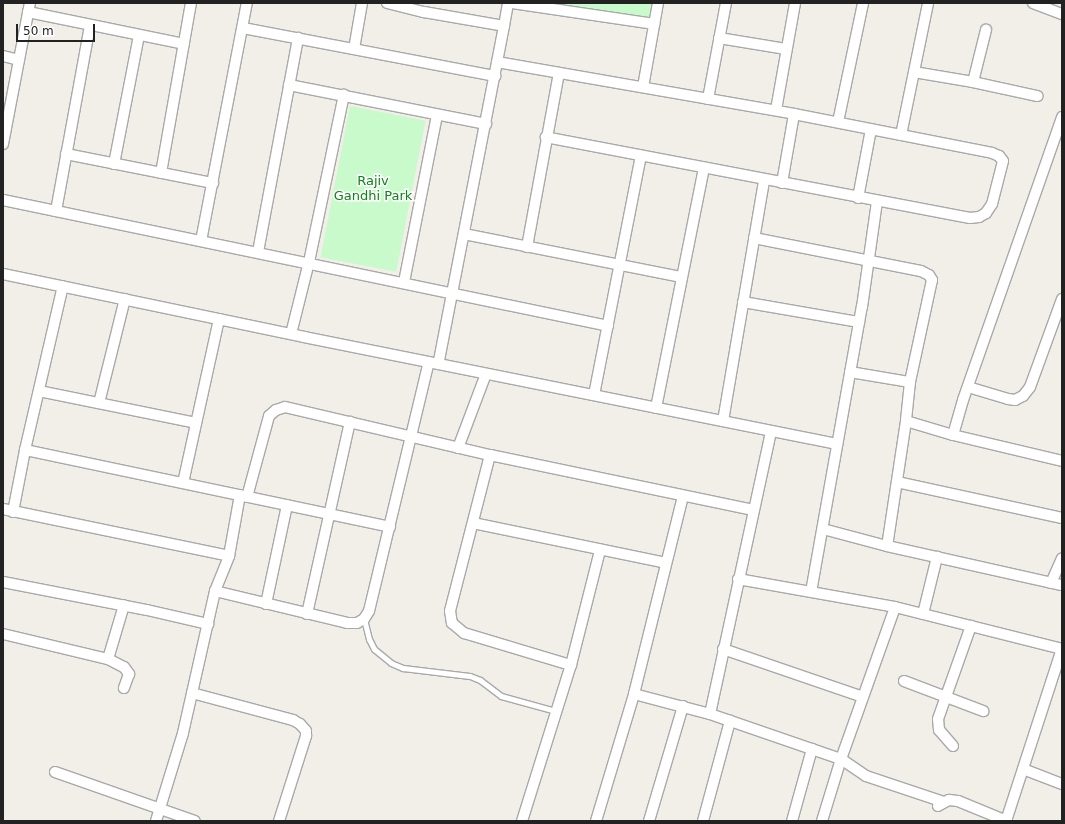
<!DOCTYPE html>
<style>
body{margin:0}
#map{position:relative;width:1065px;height:824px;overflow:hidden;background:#f2efe9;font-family:"DejaVu Sans",sans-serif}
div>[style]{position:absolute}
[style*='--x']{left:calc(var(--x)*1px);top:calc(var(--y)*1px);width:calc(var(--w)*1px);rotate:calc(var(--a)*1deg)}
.park>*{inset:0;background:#c8facc;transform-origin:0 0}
.roads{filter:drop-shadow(1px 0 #a9a9a9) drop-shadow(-1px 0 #a9a9a9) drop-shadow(0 1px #a9a9a9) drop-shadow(0 -1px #a9a9a9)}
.service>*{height:5px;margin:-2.5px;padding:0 2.5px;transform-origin:2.5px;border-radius:2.5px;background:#fff}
.minor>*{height:10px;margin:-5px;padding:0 5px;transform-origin:5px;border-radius:5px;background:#fff}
span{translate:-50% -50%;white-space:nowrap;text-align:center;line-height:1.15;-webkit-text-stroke:3px #fff;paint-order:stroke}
.park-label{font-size:13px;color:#0c8416}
.frame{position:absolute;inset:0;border:4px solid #222;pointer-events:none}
.scale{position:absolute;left:16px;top:24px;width:79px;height:18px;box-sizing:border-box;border:2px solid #222;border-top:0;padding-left:5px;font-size:12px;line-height:14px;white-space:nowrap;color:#222;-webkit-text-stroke:3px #fff;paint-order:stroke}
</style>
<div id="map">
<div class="park">
<i style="clip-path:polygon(543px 3px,652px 3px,649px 20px)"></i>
<i style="left:350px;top:106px;width:77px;height:154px;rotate:11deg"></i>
</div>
<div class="roads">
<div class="service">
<i style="--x:364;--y:619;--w:21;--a:76"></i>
<i style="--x:369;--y:639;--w:11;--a:63"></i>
<i style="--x:374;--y:649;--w:22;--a:39"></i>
<i style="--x:391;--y:663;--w:13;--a:23"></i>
<i style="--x:403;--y:668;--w:67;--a:6.8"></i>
<i style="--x:470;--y:676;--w:11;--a:22"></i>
<i style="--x:480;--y:680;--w:26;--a:37"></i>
<i style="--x:501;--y:696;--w:57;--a:15.3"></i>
</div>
<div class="minor">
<i style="--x:387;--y:3;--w:38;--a:14"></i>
<i style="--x:424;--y:12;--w:81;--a:9.9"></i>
<i style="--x:504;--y:26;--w:344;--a:101"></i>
<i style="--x:512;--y:3;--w:144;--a:8.4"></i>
<i style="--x:1033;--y:3;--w:31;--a:21"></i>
<i style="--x:28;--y:12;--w:159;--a:11.6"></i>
<i style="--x:504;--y:26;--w:23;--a:-80"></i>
<i style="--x:243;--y:28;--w:257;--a:10.8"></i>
<i style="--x:719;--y:38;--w:68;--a:9.3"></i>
<i style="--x:354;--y:49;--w:47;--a:-80.1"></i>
<i style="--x:3;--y:56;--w:16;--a:14"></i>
<i style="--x:497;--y:62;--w:302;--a:9.9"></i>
<i style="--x:794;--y:114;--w:202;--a:11.1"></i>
<i style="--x:992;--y:153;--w:8;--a:23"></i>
<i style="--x:999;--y:156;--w:6;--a:51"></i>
<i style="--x:1003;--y:161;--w:44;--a:104.3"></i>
<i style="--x:992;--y:204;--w:11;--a:124"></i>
<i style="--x:986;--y:213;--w:8;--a:150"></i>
<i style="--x:979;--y:217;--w:9;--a:174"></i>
<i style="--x:970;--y:218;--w:432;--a:-169.2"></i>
<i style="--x:914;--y:72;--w:60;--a:9.6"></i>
<i style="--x:973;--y:82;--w:66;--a:12.3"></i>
<i style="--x:973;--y:82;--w:54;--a:-76"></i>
<i style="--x:289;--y:85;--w:201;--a:11.2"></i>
<i style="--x:643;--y:87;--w:85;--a:-79.9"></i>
<i style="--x:708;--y:99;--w:98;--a:-79.4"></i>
<i style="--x:776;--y:110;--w:109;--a:-79.9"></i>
<i style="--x:838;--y:122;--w:122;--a:-78.1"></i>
<i style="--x:901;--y:135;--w:135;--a:-78.4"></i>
<i style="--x:3;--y:144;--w:144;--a:-79.2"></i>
<i style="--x:66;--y:154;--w:150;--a:11.2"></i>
<i style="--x:114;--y:164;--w:131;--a:-79"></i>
<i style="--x:161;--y:173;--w:173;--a:-80"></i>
<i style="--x:782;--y:183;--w:70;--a:-80.1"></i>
<i style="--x:858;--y:198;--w:70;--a:-79.3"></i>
<i style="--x:3;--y:200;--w:618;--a:11.76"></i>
<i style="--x:56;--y:211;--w:189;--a:-79.6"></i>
<i style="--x:464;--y:234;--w:222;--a:11.2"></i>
<i style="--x:754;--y:238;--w:170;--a:11.2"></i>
<i style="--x:921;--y:271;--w:9;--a:27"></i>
<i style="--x:929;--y:275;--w:6;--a:59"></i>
<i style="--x:932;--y:280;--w:104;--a:102.2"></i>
<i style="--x:910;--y:382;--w:39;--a:96"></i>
<i style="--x:906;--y:421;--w:126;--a:98.6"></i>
<i style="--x:201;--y:241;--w:242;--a:-79.1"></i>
<i style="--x:527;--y:247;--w:177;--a:-79.6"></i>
<i style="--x:258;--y:252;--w:218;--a:-79.4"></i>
<i style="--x:3;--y:274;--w:308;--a:11.8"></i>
<i style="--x:304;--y:337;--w:544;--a:11.35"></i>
<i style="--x:404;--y:282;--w:170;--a:-78.8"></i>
<i style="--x:743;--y:302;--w:118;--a:9.8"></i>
<i style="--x:291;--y:334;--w:74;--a:-76"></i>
<i style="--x:309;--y:262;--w:171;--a:-78.2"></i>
<i style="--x:850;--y:372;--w:61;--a:9.5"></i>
<i style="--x:968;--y:387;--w:42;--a:16.7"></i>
<i style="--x:1008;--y:399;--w:7;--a:8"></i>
<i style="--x:1015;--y:400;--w:9;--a:-27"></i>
<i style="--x:1023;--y:396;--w:11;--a:-52"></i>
<i style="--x:1030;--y:387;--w:94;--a:-70"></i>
<i style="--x:39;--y:391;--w:160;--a:11.5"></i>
<i style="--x:594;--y:395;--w:244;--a:-78.9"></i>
<i style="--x:99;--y:403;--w:107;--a:-76"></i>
<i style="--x:656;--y:408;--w:245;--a:-78.7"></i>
<i style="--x:723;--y:421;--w:244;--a:-80.3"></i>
<i style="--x:906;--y:421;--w:49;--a:16.6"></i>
<i style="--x:953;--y:435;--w:112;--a:13.4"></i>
<i style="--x:953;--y:435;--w:36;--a:-74"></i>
<i style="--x:963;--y:400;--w:300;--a:-70.7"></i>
<i style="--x:458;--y:448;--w:79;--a:-69.3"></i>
<i style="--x:25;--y:450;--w:373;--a:11.9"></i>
<i style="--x:490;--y:455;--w:161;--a:104.4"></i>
<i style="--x:450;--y:611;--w:12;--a:81"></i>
<i style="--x:452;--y:623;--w:16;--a:40"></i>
<i style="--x:464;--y:633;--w:112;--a:16.7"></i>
<i style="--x:897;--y:482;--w:169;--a:12.3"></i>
<i style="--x:183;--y:483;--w:168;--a:-77.6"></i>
<i style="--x:247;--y:497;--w:84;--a:-74.8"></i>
<i style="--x:269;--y:416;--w:9;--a:-41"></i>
<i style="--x:276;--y:410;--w:9;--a:-18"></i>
<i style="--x:285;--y:407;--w:211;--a:13.2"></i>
<i style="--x:490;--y:455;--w:269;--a:11.8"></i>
<i style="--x:3;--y:509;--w:231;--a:11.7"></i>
<i style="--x:13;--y:512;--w:63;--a:-79"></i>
<i style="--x:25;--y:450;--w:168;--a:-77"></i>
<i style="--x:473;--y:523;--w:197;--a:11.7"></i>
<i style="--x:823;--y:529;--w:66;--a:14.9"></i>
<i style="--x:887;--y:546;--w:179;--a:12.6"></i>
<i style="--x:738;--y:579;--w:159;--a:10.1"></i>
<i style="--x:895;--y:607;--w:172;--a:14.1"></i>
<i style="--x:3;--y:582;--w:147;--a:11"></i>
<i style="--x:147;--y:610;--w:63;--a:12.9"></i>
<i style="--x:1051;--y:583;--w:27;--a:-66"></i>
<i style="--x:215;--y:591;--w:136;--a:13.6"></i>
<i style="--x:347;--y:623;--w:10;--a:0"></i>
<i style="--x:357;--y:623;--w:8;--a:-30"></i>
<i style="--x:364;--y:619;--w:9;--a:-58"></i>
<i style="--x:369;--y:611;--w:256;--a:-76.5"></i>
<i style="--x:811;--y:592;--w:290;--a:-79.9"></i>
<i style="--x:862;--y:307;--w:107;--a:-81.9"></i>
<i style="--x:266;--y:604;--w:101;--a:-78"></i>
<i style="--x:307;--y:614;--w:197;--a:-77.4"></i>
<i style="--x:923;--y:614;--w:59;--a:-76.2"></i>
<i style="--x:3;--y:634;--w:108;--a:13.4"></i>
<i style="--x:108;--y:659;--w:18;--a:27"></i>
<i style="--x:124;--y:667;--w:9;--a:54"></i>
<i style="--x:129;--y:674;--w:15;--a:110"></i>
<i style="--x:723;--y:649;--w:148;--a:18.9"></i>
<i style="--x:108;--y:659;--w:56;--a:-73.5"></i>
<i style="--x:904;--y:681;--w:85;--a:20.8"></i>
<i style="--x:192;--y:693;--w:105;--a:15"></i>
<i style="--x:293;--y:720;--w:8;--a:30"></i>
<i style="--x:300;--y:724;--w:9;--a:49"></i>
<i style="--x:306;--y:731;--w:5;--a:90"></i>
<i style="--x:306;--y:736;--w:89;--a:107.6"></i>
<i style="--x:634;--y:694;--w:79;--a:14.7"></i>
<i style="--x:710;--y:714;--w:139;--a:19"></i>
<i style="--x:841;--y:759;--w:30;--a:34"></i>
<i style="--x:866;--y:776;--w:82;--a:18.4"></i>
<i style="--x:710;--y:714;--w:289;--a:-77.8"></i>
<i style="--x:953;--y:746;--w:21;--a:-131"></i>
<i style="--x:939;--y:730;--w:11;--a:-95"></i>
<i style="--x:938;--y:719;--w:99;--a:-70.5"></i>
<i style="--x:1023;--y:769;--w:42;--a:21"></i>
<i style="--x:55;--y:772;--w:148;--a:19.3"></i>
<i style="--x:938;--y:806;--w:13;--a:-29"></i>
<i style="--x:949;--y:800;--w:9;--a:6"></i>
<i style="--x:958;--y:801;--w:53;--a:22.2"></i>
<i style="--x:156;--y:821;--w:92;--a:-72.9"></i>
<i style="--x:183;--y:733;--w:146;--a:-77.3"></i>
<i style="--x:215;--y:591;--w:38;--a:-68"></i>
<i style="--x:229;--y:556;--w:62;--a:-79.8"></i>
<i style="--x:522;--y:821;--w:164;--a:-72.6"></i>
<i style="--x:571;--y:665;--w:119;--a:-75.8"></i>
<i style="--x:596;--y:821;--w:133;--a:-73.3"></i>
<i style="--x:634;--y:694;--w:204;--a:-76.1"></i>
<i style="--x:649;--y:821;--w:120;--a:-73.5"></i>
<i style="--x:703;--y:821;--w:104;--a:-74.9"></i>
<i style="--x:792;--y:821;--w:75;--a:-74.5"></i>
<i style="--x:822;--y:821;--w:65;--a:-73"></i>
<i style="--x:841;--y:759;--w:161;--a:-70.4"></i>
<i style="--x:1006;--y:821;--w:181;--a:-72"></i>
</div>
</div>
<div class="park-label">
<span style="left:373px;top:189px">Rajiv<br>Gandhi Park</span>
</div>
<div class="frame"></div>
<div class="scale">50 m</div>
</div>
